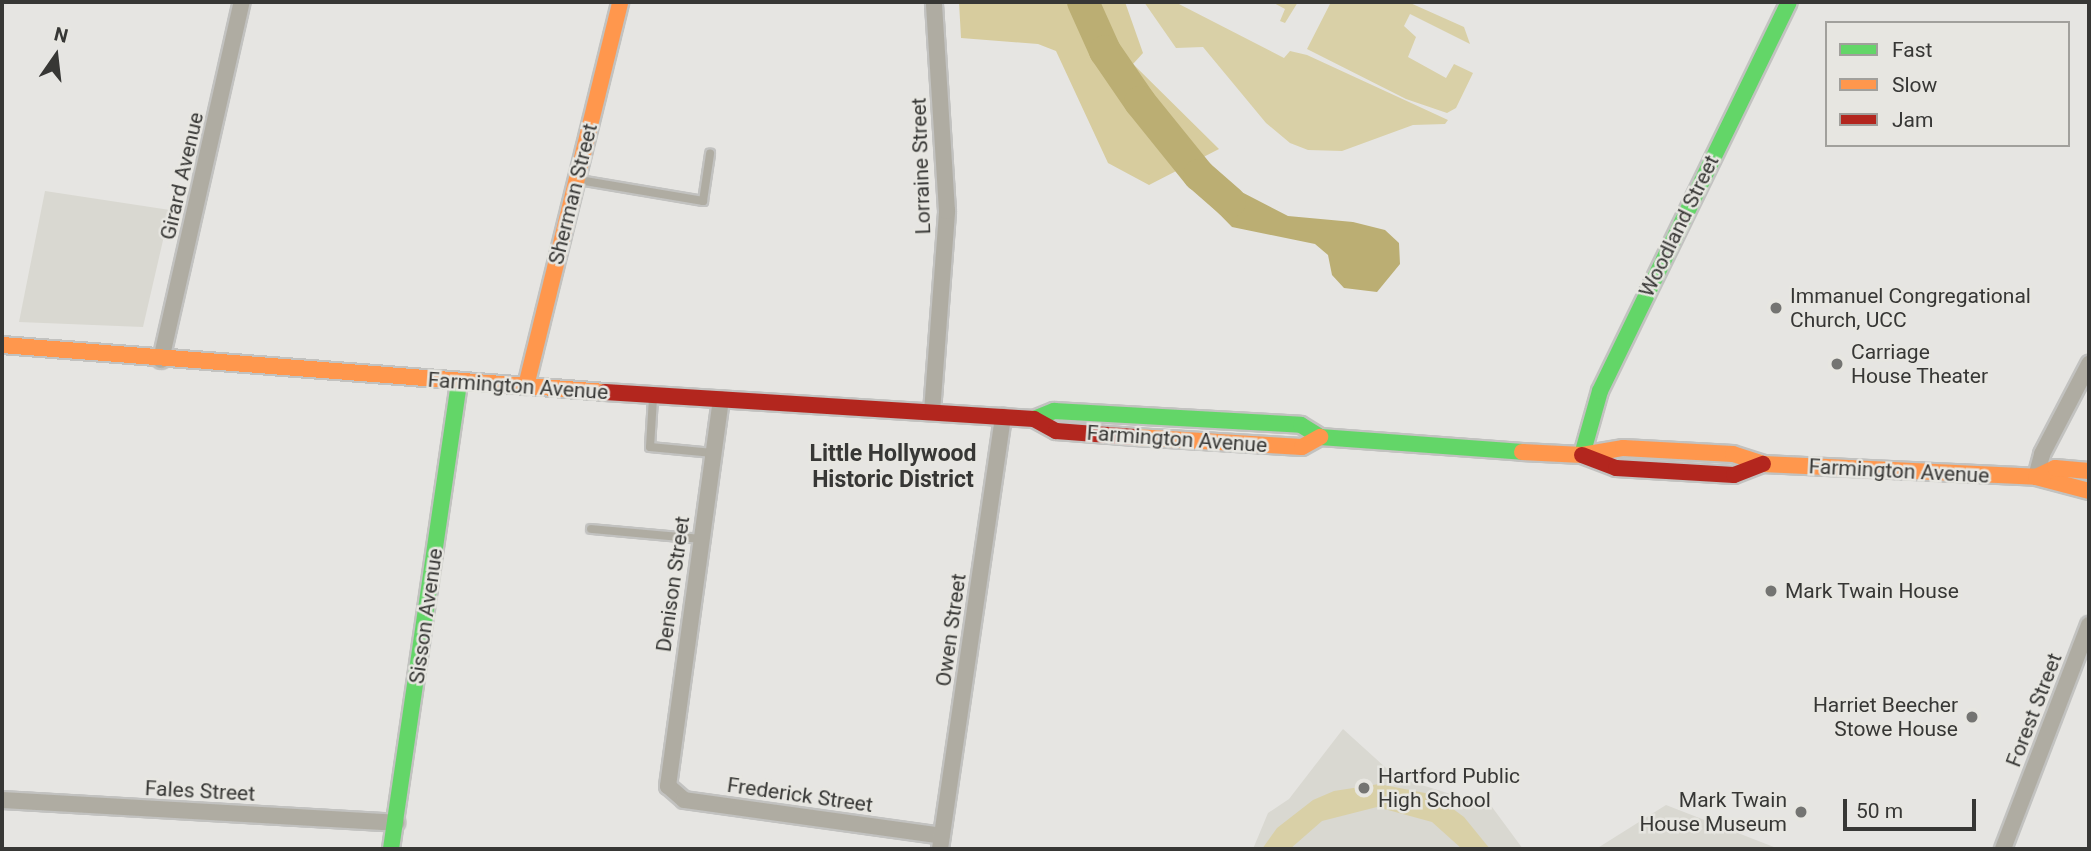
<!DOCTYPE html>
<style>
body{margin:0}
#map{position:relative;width:2091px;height:851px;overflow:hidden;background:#e6e5e2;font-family:Roboto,sans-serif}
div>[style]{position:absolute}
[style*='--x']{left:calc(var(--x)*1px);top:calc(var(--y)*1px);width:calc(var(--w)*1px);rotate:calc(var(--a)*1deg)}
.built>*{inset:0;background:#d9d8d1}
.green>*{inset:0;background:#d9d0a7}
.forest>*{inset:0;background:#d7cc9e}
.water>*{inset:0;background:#bbae73}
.river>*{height:32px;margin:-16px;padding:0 16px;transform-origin:16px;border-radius:16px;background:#bbae73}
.roads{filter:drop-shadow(2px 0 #c2c2c0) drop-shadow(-2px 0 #c2c2c0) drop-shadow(0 2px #c2c2c0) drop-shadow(0 -2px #c2c2c0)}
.lane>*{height:8px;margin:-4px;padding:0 4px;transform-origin:4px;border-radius:4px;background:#afaca2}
.street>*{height:16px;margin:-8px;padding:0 8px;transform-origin:8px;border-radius:8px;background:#afaca2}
.fast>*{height:16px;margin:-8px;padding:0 8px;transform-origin:8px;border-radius:8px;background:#63d668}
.slow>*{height:16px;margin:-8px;padding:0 8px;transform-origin:8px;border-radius:8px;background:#ff974d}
.jam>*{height:16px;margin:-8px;padding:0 8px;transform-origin:8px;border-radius:8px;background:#b3261e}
.dots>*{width:19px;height:19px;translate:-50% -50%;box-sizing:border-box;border:4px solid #e7e6e1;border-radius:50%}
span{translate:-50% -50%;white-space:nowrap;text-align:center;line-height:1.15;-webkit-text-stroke:5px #e7e6e1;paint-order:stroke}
.street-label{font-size:21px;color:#373735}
.poi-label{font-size:21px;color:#373735}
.left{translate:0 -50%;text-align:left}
.right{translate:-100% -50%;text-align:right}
.neighbourhood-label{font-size:23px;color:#373735;font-weight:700}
.frame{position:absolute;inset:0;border:4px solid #373735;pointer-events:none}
.legend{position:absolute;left:1825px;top:21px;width:245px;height:126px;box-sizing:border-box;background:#e7e6e1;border:2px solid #a1a09c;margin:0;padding:9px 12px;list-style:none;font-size:21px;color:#373735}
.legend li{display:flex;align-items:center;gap:14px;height:35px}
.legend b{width:35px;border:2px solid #a1a09c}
.north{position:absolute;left:21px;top:21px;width:70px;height:70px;-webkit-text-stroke:5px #e7e6e1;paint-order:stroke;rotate:14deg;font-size:19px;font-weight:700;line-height:28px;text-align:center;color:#373735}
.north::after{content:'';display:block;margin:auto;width:24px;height:32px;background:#373735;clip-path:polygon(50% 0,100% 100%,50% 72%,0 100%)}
.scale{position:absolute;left:1843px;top:799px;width:133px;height:32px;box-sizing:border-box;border:4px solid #373735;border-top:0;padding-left:9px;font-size:21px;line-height:24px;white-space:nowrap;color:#373735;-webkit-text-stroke:5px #e7e6e1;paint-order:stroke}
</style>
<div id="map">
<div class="built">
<i style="clip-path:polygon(45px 191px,170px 210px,143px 327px,19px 322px)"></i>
<i style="clip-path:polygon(1343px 729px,1396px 777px,1492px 807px,1523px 849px,1253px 849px,1268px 813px,1289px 799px)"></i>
<i style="clip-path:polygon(1666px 805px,1779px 849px,1596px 849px)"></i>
</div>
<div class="green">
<i style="clip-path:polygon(1144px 2px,1175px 2px,1284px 58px,1290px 51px,1307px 55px,1448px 120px,1445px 124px,1413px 125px,1342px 151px,1308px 150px,1290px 143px,1266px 123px,1203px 47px,1176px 48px)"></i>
<i style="clip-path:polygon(1272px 2px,1289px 3px,1298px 2px,1285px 23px,1280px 21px,1285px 9px)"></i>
<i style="clip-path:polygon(1331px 2px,1408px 2px,1464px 27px,1470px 44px,1410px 14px,1404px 26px,1416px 37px,1408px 57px,1446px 78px,1454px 64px,1473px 73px,1456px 108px,1447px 113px,1406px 99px,1307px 49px)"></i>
<i style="clip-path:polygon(1379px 784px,1425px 793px,1445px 803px,1464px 817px,1490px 849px,1462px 849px,1432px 822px,1377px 807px,1322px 821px,1290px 849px,1262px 849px,1277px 828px,1313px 800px,1334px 791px)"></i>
</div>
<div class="forest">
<i style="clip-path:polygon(959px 2px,1125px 2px,1143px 53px,1133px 64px,1219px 149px,1149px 185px,1108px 163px,1056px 51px,1038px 44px,961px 38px)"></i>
</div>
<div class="water">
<i style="clip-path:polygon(1213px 171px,1228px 185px,1288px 216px,1353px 222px,1385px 230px,1399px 243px,1400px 264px,1377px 292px,1344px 288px,1332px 275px,1328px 255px,1315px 244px,1232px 227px,1190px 184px)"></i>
</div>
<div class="river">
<i style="--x:1083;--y:2;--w:54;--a:65.8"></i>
<i style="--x:1105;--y:51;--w:62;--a:55.5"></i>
<i style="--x:1140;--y:102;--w:94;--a:51.1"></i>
<i style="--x:1199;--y:175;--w:41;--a:41.1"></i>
</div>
<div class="roads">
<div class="lane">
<i style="--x:579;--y:180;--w:126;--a:9.6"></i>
<i style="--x:703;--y:201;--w:48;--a:-81.5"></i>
<i style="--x:653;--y:398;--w:49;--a:93.5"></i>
<i style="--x:650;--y:447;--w:63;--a:5.4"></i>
<i style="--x:591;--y:529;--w:110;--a:5.2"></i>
</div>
<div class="street">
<i style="--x:161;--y:360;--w:367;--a:-77.3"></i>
<i style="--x:721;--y:399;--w:391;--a:97.8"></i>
<i style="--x:668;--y:786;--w:21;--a:41"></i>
<i style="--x:684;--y:800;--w:260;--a:7.9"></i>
<i style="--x:932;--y:412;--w:202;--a:-85.7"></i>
<i style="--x:947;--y:211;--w:209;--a:-93.6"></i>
<i style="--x:2036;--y:477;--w:24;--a:-75"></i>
<i style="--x:2042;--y:454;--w:102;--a:-62.4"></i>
<i style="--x:2;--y:800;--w:395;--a:3.3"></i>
<i style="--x:940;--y:849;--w:437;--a:-81.7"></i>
<i style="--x:2003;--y:849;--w:240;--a:-69"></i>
</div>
<div class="fast">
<i style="--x:1034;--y:419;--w:22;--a:-22"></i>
<i style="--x:1054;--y:411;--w:247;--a:3.2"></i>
<i style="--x:1301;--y:425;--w:22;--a:32"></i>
<i style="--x:1320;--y:437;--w:203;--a:4.2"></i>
<i style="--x:1582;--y:455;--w:66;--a:-74.3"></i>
<i style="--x:1600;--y:391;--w:432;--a:-64.1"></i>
<i style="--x:391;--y:849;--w:471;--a:-81.7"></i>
</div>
<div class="slow">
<i style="--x:2;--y:345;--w:605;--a:4.46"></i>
<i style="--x:526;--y:386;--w:395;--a:-76.2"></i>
<i style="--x:1135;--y:437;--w:167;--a:3.4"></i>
<i style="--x:1302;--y:447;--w:21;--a:-29"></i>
<i style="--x:1522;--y:452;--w:60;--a:2.9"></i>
<i style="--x:1582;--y:455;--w:42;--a:-9.7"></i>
<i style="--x:1623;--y:448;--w:110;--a:3.1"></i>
<i style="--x:1733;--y:454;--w:32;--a:18"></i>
<i style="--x:1763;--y:464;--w:273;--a:2.7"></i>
<i style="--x:2036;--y:477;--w:55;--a:14.8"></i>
<i style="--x:2036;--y:477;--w:21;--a:-25"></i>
<i style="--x:2055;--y:468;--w:34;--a:5"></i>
</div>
<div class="jam">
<i style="--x:605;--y:392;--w:430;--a:3.6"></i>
<i style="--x:1034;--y:419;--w:25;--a:29"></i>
<i style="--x:1056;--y:431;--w:79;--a:4.3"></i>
<i style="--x:1582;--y:455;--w:36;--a:21"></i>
<i style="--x:1616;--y:468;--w:118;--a:3.4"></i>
<i style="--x:1734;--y:475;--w:31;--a:-21"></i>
</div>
</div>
<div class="dots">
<i style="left:1776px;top:308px;background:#747472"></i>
<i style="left:1837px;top:364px;background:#747472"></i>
<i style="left:1771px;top:591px;background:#747472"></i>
<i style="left:1972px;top:717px;background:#747472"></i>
<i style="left:1364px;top:788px;background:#747472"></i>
<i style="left:1801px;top:812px;background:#747472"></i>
</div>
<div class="street-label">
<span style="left:921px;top:166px;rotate:-92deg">Lorraine Street</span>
<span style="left:182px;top:176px;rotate:-77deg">Girard Avenue</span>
<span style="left:573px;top:194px;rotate:-76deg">Sherman Street</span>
<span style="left:1679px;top:226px;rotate:-64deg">Woodland Street</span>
<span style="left:518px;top:386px;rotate:4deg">Farmington Avenue</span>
<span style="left:1177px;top:439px;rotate:4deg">Farmington Avenue</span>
<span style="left:1899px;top:471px;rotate:3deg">Farmington Avenue</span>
<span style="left:673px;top:584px;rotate:-82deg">Denison Street</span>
<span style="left:426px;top:616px;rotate:-82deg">Sisson Avenue</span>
<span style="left:951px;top:630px;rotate:-82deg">Owen Street</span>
<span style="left:2034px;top:710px;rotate:-69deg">Forest Street</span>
<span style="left:200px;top:791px;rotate:3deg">Fales Street</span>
<span style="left:800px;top:795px;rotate:8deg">Frederick Street</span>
</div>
<div class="poi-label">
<span class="left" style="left:1790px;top:308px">Immanuel Congregational<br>Church, UCC</span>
<span class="left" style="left:1851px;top:364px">Carriage<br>House Theater</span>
<span class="left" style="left:1785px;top:591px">Mark Twain House</span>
<span class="right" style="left:1958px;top:717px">Harriet Beecher<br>Stowe House</span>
<span class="left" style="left:1378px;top:788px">Hartford Public<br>High School</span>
<span class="right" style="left:1787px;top:812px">Mark Twain<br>House Museum</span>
</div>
<div class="neighbourhood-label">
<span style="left:893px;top:467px">Little Hollywood<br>Historic District</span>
</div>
<div class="frame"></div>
<ul class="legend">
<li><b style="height:9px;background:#63d668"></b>Fast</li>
<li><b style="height:9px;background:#ff974d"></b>Slow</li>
<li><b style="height:9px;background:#b3261e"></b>Jam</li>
</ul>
<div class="north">N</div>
<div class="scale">50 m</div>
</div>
